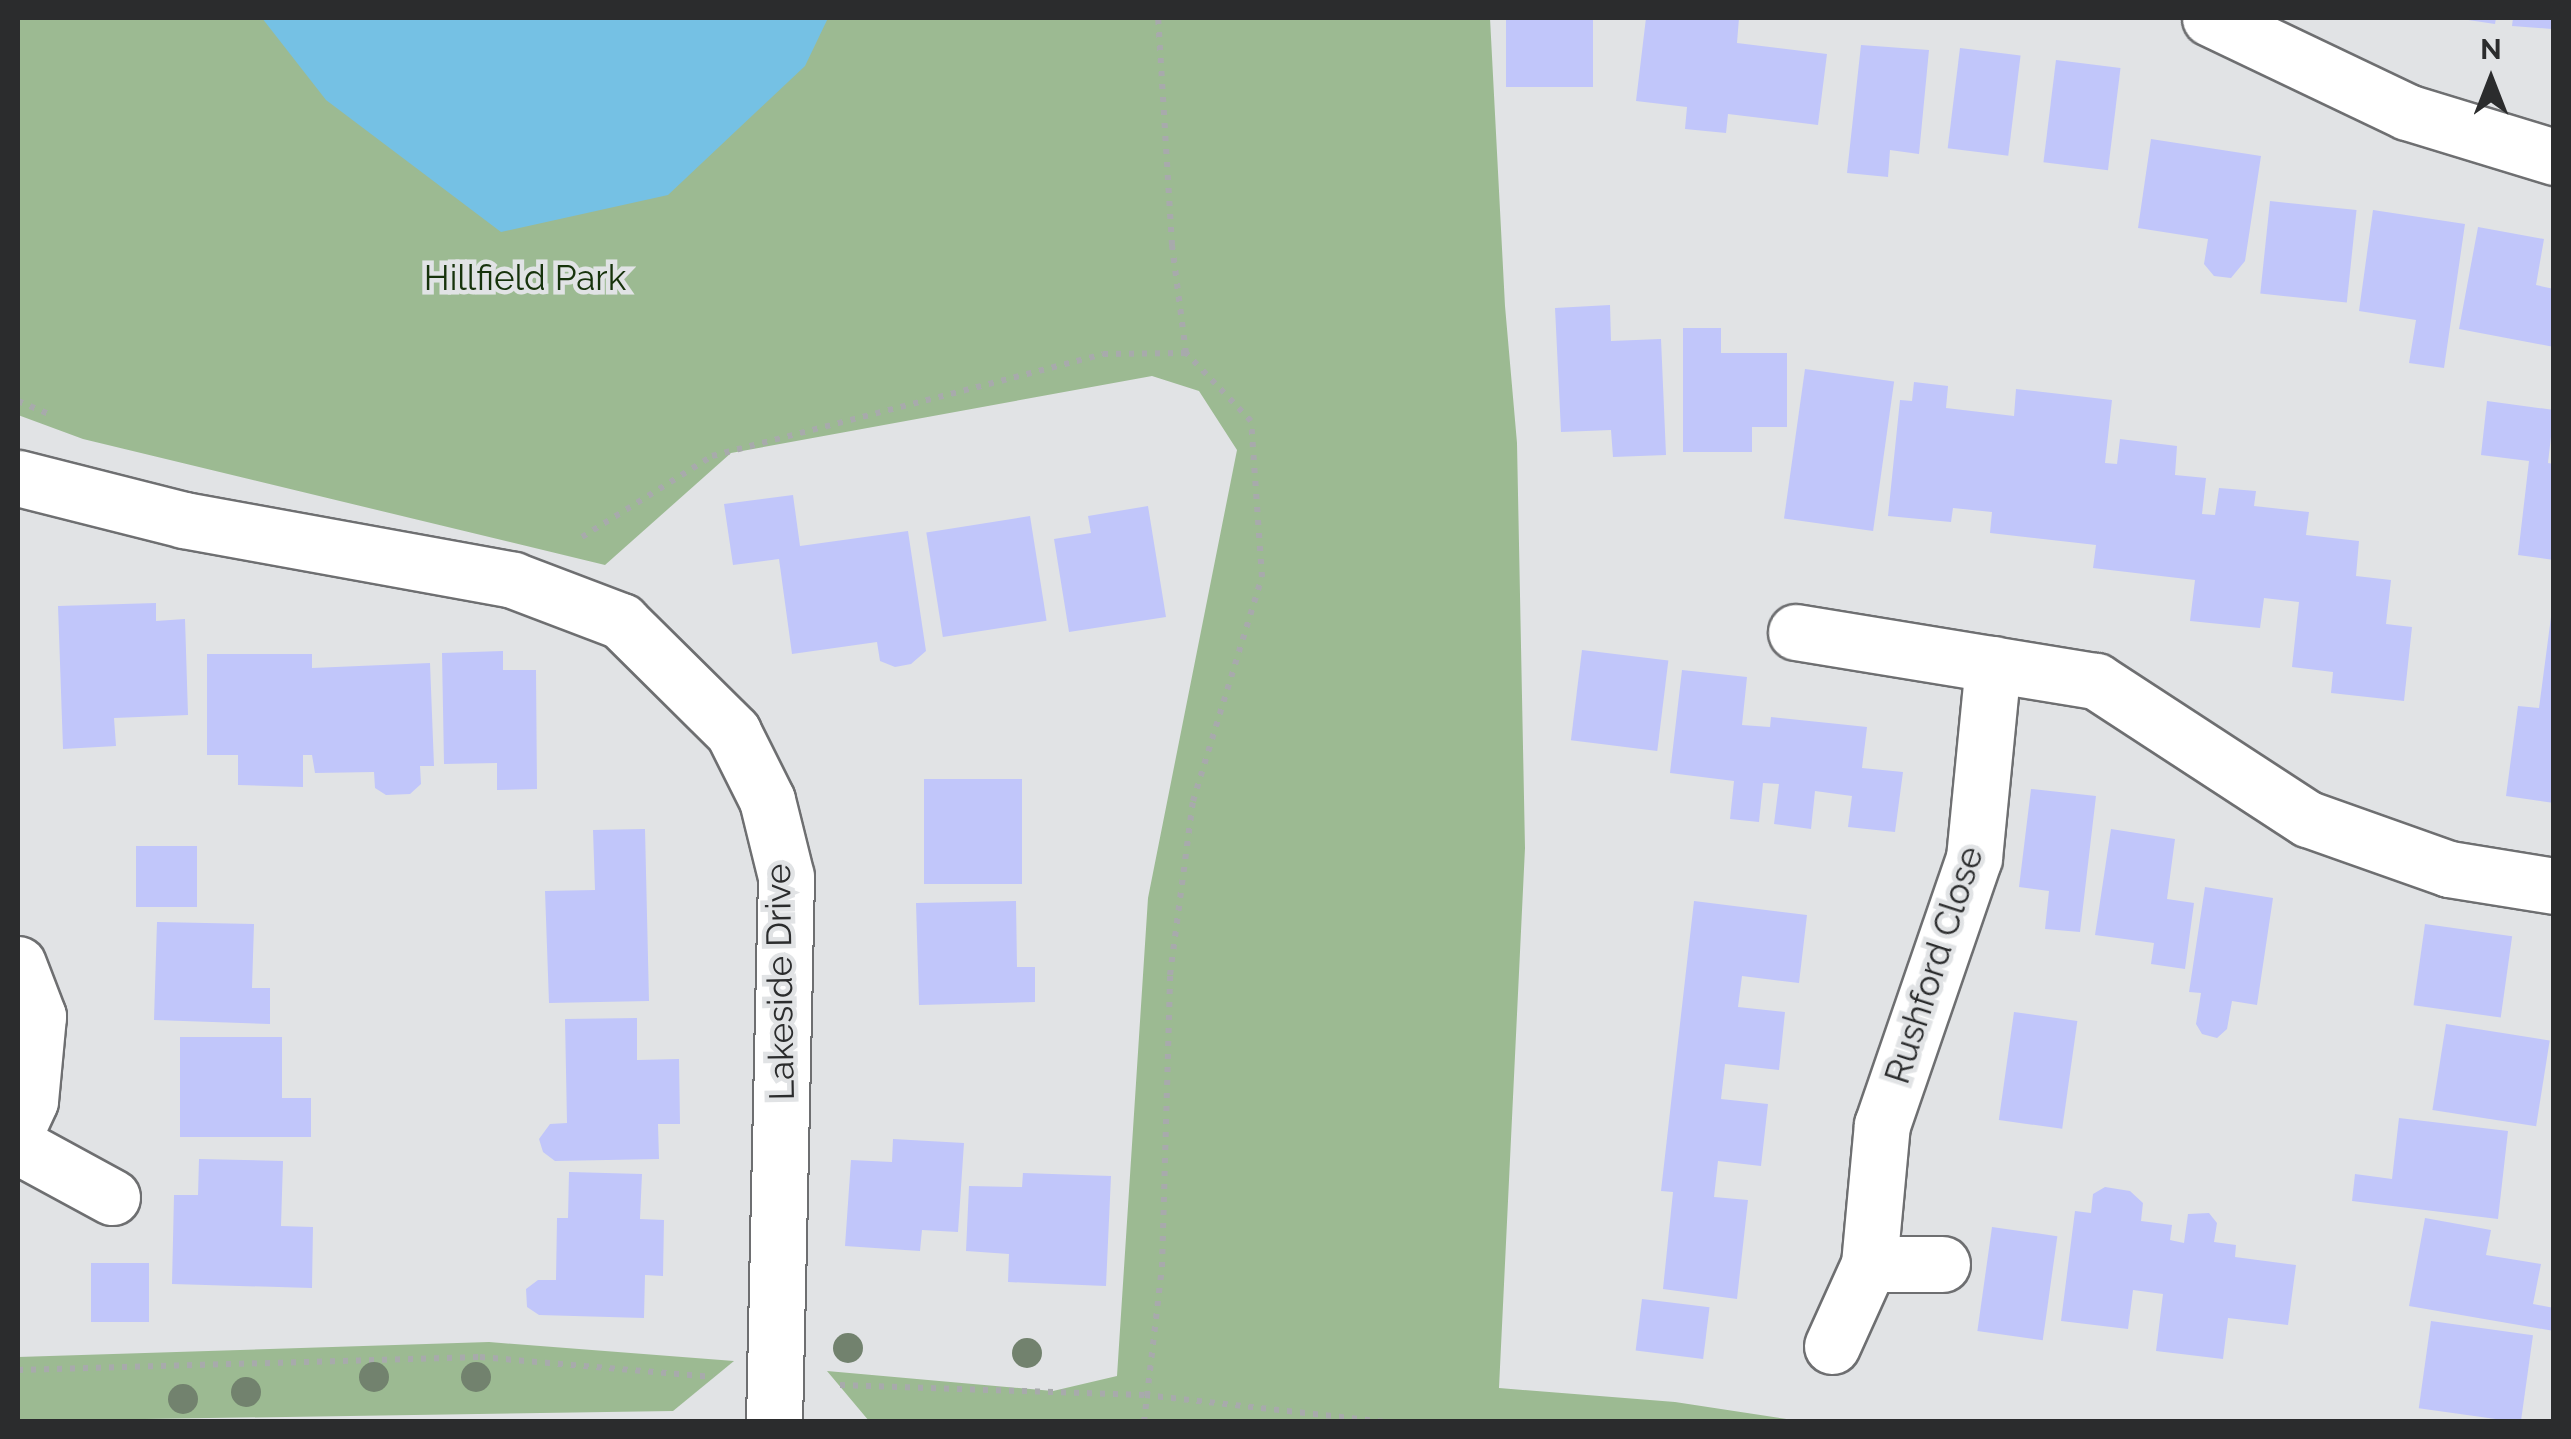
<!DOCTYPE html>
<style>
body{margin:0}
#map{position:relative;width:2571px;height:1439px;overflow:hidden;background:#e1e3e5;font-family:Raleway,sans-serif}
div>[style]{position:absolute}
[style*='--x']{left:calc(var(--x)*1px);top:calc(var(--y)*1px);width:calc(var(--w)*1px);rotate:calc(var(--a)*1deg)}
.green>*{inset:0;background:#9cba92}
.water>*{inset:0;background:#75c1e4}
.building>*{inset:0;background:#c1c6fa;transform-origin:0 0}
.path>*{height:6px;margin-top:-3px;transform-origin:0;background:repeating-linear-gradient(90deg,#a8aaac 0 5px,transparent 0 13px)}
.roads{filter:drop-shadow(2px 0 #6e6f71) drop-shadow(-2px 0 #6e6f71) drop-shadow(0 2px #6e6f71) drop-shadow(0 -2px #6e6f71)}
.minor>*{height:55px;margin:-27.5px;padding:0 27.5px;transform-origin:27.5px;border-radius:27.5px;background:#fff}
.trees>*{width:30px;height:30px;margin:-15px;border-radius:50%;background:#72826e}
span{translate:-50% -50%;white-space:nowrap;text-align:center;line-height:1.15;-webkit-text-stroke:9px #e1e3e5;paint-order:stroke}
.park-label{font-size:35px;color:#17330c}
.street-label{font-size:35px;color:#2b2c2d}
.frame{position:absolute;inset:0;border:20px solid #2b2c2d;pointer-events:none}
.north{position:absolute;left:2441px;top:30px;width:100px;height:100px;-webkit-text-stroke:8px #e1e3e5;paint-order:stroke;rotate:0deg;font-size:28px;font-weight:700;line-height:40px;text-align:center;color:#2b2c2d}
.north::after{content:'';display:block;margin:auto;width:35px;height:45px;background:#2b2c2d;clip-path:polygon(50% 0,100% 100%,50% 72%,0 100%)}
</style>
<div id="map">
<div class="green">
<i style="clip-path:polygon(18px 18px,1490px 18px,1505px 306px,1517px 443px,1525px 848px,1499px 1388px,1675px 1402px,1800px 1421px,869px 1421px,827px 1371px,1053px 1391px,1117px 1376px,1148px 898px,1237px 450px,1199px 391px,1152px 376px,731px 453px,605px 565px,83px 439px,18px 415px)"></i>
<i style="clip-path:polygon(489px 1342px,734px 1361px,673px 1411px,18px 1421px,18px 1357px)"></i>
</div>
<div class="water">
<i style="clip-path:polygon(262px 18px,828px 18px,805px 66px,668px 195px,501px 232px,326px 100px)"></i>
</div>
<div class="building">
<i style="left:1506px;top:18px;width:87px;height:69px"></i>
<i style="clip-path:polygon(1646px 18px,1739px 18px,1737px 43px,1827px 54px,1818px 125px,1728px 114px,1726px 133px,1685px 129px,1687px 107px,1636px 101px)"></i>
<i style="clip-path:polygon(2455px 18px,2496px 18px,2495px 24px)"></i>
<i style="clip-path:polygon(2513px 18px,2553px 18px,2552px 29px,2512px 26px)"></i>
<i style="clip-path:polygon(1861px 45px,1929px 50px,1919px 154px,1890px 150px,1888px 177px,1847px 173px)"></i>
<i style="left:1960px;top:48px;width:61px;height:101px;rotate:7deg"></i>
<i style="left:2056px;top:60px;width:65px;height:103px;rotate:7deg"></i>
<i style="clip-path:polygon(2151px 139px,2261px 156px,2245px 261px,2231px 278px,2214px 276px,2204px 264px,2208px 239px,2138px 228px)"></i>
<i style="left:2270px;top:201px;width:87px;height:93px;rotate:6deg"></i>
<i style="clip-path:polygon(2373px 210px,2465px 224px,2444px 368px,2409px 363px,2416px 320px,2359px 311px)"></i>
<i style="clip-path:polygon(2478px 227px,2544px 239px,2536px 285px,2554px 289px,2554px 347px,2459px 329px)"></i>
<i style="clip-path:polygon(1610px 305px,1611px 341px,1661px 339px,1666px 455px,1613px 457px,1611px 430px,1561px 432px,1555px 308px)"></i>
<i style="clip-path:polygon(1683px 328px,1721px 328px,1721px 353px,1787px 353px,1787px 427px,1752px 427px,1752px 452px,1683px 452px)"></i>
<i style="left:1805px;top:369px;width:90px;height:151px;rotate:8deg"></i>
<i style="clip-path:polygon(1914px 382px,1948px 386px,1946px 408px,2014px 416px,2016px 389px,2112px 400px,2105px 463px,2117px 464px,2120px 439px,2177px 446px,2175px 475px,2206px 478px,2202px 514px,2215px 515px,2219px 488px,2256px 491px,2254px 506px,2309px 512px,2306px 535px,2359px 541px,2356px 576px,2391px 580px,2386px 624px,2412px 627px,2404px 701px,2331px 693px,2333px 672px,2292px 667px,2299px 602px,2264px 598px,2260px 628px,2190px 621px,2195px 580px,2093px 568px,2096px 545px,1990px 533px,1992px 512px,1953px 508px,1951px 522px,1888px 516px,1900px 400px,1912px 401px)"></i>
<i style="clip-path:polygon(2487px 401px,2554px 410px,2548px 463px,2554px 464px,2554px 560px,2518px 555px,2529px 461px,2481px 455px)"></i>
<i style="clip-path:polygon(793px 495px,800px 546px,908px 531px,926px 651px,911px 664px,895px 667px,880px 661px,877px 642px,792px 654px,779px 559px,733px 565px,724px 504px)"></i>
<i style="clip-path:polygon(1148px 506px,1166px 617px,1069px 632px,1054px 539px,1091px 533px,1088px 516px)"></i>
<i style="left:1030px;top:516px;width:106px;height:105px;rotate:81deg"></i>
<i style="clip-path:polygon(156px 603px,156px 621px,185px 619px,188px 715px,114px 718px,116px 746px,63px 749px,58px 606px)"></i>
<i style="clip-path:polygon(2551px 617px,2554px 617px,2554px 803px,2506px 796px,2518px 706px,2539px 708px)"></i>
<i style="left:1582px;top:650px;width:87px;height:91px;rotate:7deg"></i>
<i style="clip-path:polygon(503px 651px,503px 670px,536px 670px,537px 789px,497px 790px,497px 763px,444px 764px,442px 653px)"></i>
<i style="clip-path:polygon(207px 654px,312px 654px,312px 668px,430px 663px,434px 766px,420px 766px,421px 784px,410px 794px,386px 795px,375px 788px,374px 772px,315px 773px,312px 755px,303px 755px,303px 787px,238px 785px,238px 755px,207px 755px)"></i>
<i style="clip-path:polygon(1682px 670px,1747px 677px,1742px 725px,1770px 727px,1771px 717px,1867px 727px,1862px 768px,1903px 772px,1895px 832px,1848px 827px,1852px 796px,1815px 791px,1811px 829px,1774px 824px,1779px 784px,1763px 783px,1759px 822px,1730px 819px,1734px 781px,1670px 773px)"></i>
<i style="left:924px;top:779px;width:98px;height:105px"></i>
<i style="clip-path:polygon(2031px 789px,2096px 796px,2080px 932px,2045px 929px,2049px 891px,2019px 887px)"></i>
<i style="clip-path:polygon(645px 829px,649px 1001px,549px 1003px,545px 891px,595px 890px,593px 830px)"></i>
<i style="clip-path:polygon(2111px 829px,2175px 839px,2167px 899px,2194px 903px,2185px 969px,2151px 964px,2154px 943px,2095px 935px)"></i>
<i style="left:136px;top:846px;width:61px;height:61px"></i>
<i style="clip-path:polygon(2205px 887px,2273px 898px,2257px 1005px,2232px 1001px,2227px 1029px,2217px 1038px,2202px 1034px,2196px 1024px,2201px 993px,2189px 992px)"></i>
<i style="clip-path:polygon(1016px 901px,1017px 967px,1035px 967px,1035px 1002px,919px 1005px,916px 903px)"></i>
<i style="clip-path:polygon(1694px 901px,1807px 915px,1799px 983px,1742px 976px,1738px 1007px,1785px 1012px,1779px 1070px,1725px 1064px,1721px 1099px,1768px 1104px,1761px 1166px,1718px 1161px,1714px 1197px,1748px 1200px,1737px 1299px,1663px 1289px,1673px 1192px,1661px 1191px)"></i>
<i style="clip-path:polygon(157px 922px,254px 924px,252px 988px,270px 988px,270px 1024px,154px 1020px)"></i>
<i style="left:2425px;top:924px;width:88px;height:82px;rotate:8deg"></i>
<i style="left:2014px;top:1012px;width:64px;height:109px;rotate:8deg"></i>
<i style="clip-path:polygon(637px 1018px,637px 1060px,679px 1059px,680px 1124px,658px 1124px,659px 1159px,555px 1161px,543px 1152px,539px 1139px,550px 1124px,567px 1123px,565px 1019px)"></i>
<i style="left:2446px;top:1024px;width:105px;height:87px;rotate:9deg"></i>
<i style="clip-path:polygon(180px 1037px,282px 1037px,282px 1098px,311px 1098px,311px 1137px,180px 1137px)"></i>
<i style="clip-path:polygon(2399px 1118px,2508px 1131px,2498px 1219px,2352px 1201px,2355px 1174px,2392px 1179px)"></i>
<i style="clip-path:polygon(893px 1139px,964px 1143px,958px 1232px,922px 1230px,920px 1251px,845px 1246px,851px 1160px,892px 1162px)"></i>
<i style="clip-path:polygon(199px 1159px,283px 1161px,281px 1226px,313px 1227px,312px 1288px,172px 1284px,174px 1195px,198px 1195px)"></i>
<i style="clip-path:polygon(569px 1172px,642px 1174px,640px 1219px,664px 1220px,663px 1276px,645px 1275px,644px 1318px,539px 1315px,527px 1307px,526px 1289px,538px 1280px,556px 1280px,557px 1218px,568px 1218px)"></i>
<i style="clip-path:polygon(1023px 1173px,1111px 1176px,1106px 1286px,1008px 1282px,1009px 1254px,966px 1251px,969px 1186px,1022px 1187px)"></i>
<i style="clip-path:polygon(2105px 1187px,2130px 1191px,2143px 1203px,2141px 1221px,2172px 1225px,2170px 1240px,2184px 1243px,2188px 1214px,2209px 1213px,2217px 1223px,2214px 1242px,2236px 1245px,2235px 1257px,2296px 1265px,2288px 1325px,2228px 1318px,2223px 1359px,2156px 1351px,2163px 1294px,2133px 1290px,2128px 1329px,2061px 1321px,2075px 1211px,2091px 1213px,2093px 1194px)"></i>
<i style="clip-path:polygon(2425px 1218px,2491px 1230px,2486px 1255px,2541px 1264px,2533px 1304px,2554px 1308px,2554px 1331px,2409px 1306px)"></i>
<i style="left:1992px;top:1227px;width:66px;height:105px;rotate:8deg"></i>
<i style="left:91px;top:1263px;width:58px;height:59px"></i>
<i style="left:1642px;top:1299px;width:68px;height:52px;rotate:7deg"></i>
<i style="left:2431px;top:1321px;width:103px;height:88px;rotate:8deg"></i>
</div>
<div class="path">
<i style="--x:18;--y:401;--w:34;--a:23"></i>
<i style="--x:582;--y:537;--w:153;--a:-31.9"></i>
<i style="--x:712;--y:456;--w:404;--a:-14.6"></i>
<i style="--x:1103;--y:354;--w:83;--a:-0.7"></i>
<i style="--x:18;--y:1370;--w:462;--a:-1.6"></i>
<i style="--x:480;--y:1357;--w:234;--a:4.9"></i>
<i style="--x:840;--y:1385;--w:305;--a:1.9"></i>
<i style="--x:1145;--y:1395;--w:244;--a:6.4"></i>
<i style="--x:1144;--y:1422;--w:156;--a:-83.4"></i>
<i style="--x:1162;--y:1267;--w:292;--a:-88.4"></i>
<i style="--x:1170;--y:975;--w:176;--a:-82.5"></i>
<i style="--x:1193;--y:801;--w:234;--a:-72.9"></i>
<i style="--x:1262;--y:577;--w:156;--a:-94"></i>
<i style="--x:1251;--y:421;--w:94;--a:-133.7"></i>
<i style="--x:1186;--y:353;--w:109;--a:-97.4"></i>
<i style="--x:1172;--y:245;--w:227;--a:-93.5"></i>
</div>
<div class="roads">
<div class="minor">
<i style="--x:2210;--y:18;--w:218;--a:25.5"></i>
<i style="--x:2407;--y:112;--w:154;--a:17"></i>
<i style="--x:18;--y:478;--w:171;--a:14.2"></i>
<i style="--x:184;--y:520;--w:334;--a:10.3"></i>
<i style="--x:513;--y:580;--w:116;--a:20.8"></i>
<i style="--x:621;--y:621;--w:158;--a:44.7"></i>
<i style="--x:733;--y:732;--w:76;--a:63.4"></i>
<i style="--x:767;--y:800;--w:79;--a:76.1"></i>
<i style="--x:786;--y:877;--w:545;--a:91.26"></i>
<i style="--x:1796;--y:632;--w:304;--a:9.3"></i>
<i style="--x:2096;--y:681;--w:253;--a:33.1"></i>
<i style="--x:2308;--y:819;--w:150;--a:19.5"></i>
<i style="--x:2449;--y:869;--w:106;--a:9.2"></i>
<i style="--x:18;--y:964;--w:56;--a:69"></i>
<i style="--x:38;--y:1016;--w:85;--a:95.4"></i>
<i style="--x:30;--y:1101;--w:29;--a:115"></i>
<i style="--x:18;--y:1146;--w:107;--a:28.5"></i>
<i style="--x:1869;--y:1264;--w:73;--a:0"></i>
<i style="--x:1832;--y:1346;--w:90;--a:-65.7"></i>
<i style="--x:1869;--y:1264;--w:140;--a:-84.7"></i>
<i style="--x:1882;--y:1125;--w:282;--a:-71"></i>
<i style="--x:1974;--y:858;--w:195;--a:-84.4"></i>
</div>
</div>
<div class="trees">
<i style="left:848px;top:1348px"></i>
<i style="left:1027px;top:1353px"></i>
<i style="left:374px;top:1377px"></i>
<i style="left:476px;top:1377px"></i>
<i style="left:246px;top:1392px"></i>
<i style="left:183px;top:1399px"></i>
</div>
<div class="park-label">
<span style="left:525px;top:278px">Hillfield Park</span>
</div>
<div class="street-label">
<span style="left:1934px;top:965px;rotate:-72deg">Rushford Close</span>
<span style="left:780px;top:982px;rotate:-91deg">Lakeside Drive</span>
</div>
<div class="frame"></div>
<div class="north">N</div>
</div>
